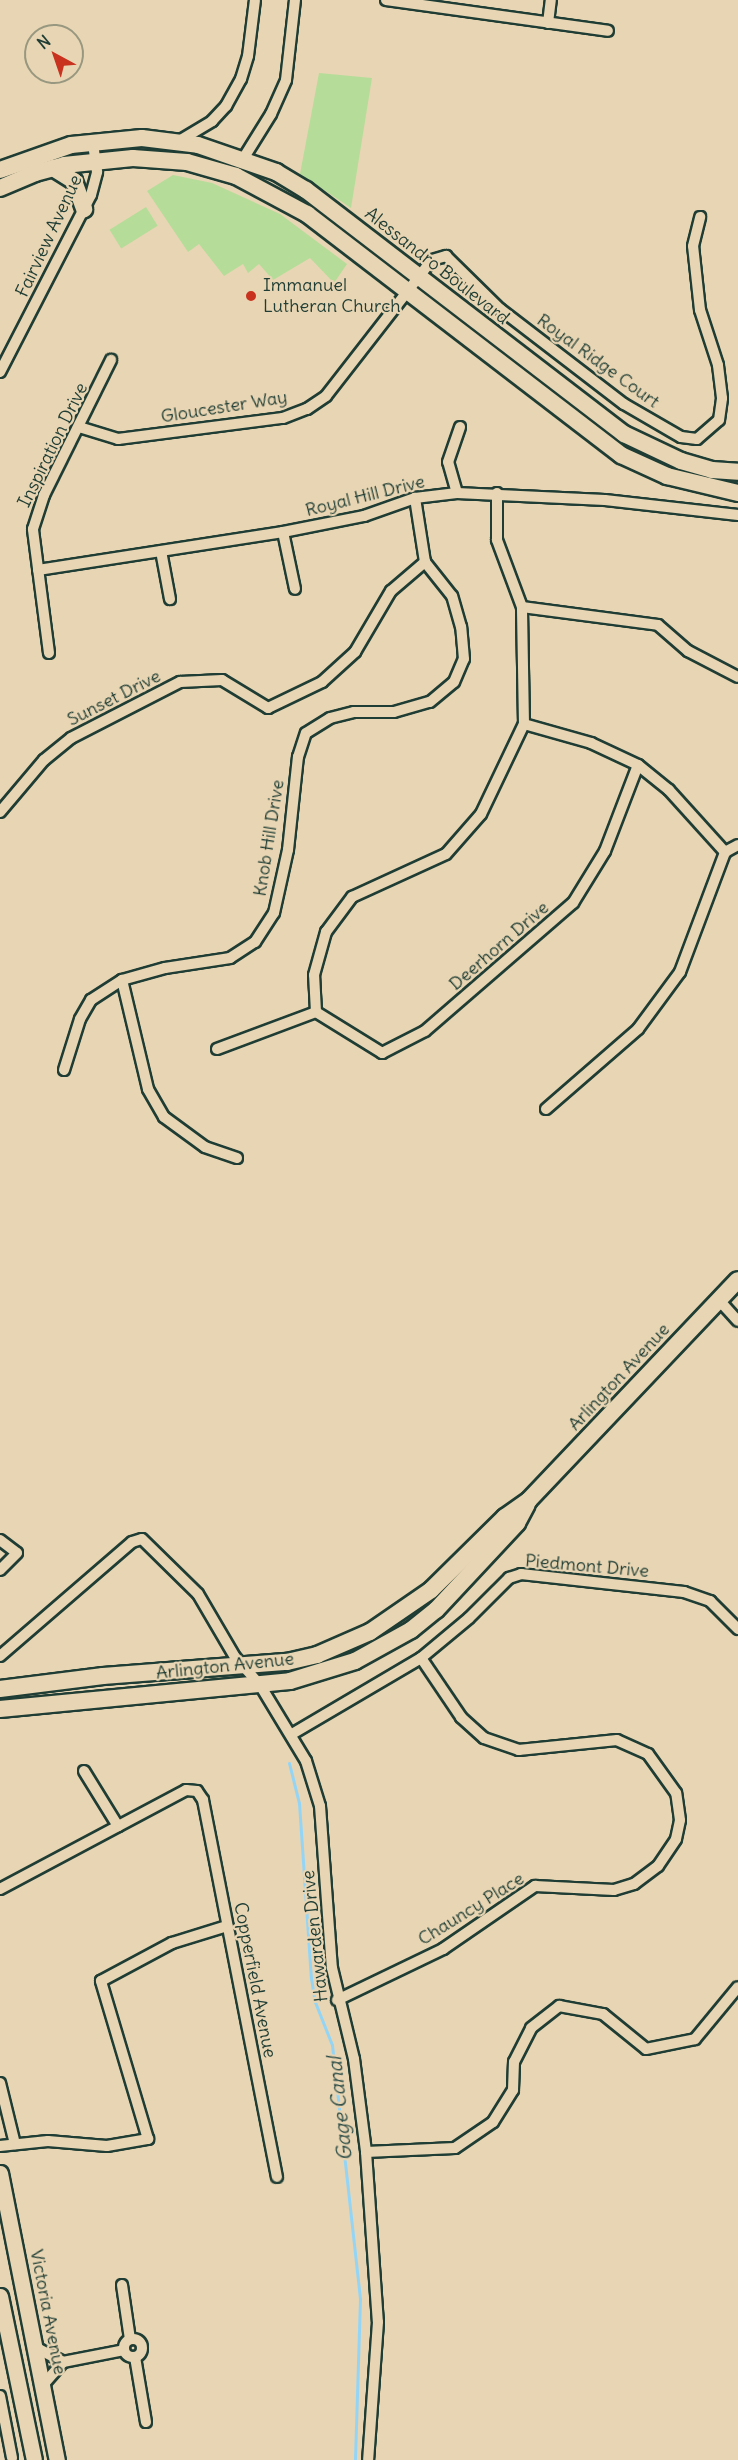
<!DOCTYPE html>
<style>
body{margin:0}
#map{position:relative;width:738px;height:2460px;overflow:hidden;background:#e8d5b3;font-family:Delius,sans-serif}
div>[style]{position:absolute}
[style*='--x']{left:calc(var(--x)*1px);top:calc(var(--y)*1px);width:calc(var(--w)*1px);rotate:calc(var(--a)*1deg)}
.green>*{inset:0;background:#b5dd99;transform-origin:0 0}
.stream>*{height:3px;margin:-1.5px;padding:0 1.5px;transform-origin:1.5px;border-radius:1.5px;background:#94d5f6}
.roads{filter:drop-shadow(2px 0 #1f3d34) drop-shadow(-2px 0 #1f3d34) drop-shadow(0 2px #1f3d34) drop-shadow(0 -2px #1f3d34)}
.minor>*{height:10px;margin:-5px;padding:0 5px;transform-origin:5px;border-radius:5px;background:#e8d5b3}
.minor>.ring{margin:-5px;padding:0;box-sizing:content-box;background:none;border:10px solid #e8d5b3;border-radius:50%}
.secondary>*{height:15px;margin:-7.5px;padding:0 7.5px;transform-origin:7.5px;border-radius:7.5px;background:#e8d5b3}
.primary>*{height:16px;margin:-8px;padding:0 8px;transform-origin:8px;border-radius:8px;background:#e8d5b3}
.dots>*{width:16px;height:16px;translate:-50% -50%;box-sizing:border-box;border:3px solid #e8d5b3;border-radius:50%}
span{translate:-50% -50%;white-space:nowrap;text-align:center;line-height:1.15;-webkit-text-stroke:4.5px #e8d5b3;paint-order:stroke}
.street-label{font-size:18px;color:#1f3d34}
.poi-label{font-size:18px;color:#1f3d34}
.left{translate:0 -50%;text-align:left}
.water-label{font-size:20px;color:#2b4c47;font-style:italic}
.north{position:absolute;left:24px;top:24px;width:60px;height:60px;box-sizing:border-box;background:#e8d5b3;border:2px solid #989880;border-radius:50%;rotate:320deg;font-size:16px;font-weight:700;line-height:24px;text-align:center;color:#1f3d34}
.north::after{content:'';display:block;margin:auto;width:21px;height:27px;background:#c8321e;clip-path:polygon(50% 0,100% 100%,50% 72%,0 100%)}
</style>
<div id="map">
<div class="green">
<i style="clip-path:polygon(319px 73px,372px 78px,351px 208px,300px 174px)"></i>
<i style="clip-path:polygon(173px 175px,212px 183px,280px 214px,347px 264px,334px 283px,310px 258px,273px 280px,259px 264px,248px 273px,243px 264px,224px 276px,199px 244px,188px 252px,147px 191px)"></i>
<i style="left:146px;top:207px;width:22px;height:43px;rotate:58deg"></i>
</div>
<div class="stream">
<i style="--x:289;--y:1763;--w:41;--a:76"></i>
<i style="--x:299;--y:1803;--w:175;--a:86.1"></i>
<i style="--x:311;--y:1978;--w:24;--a:81"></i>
<i style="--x:315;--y:2002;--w:46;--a:68.4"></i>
<i style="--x:332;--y:2045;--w:256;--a:83.7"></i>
<i style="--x:360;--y:2299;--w:161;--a:91.8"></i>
</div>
<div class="roads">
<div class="minor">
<i style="--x:386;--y:0;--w:224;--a:7.9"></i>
<i style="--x:548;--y:23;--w:23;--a:-83"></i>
<i style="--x:179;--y:141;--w:39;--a:-31"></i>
<i style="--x:212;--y:121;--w:21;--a:-47"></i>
<i style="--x:226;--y:106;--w:31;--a:-61"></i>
<i style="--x:241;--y:79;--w:24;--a:-73"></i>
<i style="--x:248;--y:56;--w:56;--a:-82.9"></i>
<i style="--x:243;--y:159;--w:53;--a:-58.1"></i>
<i style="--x:271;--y:114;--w:37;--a:-66"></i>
<i style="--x:286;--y:80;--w:81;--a:-83.6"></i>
<i style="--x:0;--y:372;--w:199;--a:-62.8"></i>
<i style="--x:91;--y:195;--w:24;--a:-75"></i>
<i style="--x:97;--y:172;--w:30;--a:-98"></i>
<i style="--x:79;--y:427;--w:41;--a:17.1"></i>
<i style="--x:118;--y:439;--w:166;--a:-7.3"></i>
<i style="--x:283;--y:418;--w:26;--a:-21"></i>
<i style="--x:307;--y:409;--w:23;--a:-34"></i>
<i style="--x:326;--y:396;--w:172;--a:-52.1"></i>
<i style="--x:432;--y:260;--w:15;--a:-16"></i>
<i style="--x:446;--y:256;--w:76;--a:44.5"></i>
<i style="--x:500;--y:309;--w:156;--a:37.5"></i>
<i style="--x:624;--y:404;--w:66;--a:30.1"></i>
<i style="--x:681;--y:437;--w:16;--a:7"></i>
<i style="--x:697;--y:439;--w:29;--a:-41"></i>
<i style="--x:719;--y:420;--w:22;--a:-82"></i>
<i style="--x:722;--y:398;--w:33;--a:-97"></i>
<i style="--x:718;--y:365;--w:58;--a:-108.1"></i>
<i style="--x:700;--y:310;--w:64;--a:-96.2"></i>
<i style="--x:693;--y:246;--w:30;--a:-76"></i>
<i style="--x:457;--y:493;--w:32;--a:-106"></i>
<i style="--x:448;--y:462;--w:37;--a:-71"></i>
<i style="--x:283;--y:532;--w:58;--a:78.1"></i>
<i style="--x:161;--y:551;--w:49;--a:79.4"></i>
<i style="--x:38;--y:570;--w:248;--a:-8.8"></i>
<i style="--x:283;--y:532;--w:83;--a:-11.2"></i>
<i style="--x:364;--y:516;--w:54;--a:-19.4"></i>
<i style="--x:415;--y:498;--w:42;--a:-6.8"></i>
<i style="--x:457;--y:493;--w:148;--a:2.7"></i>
<i style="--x:605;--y:500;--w:134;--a:6.4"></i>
<i style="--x:522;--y:607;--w:137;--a:7.5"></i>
<i style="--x:658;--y:625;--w:40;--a:41"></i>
<i style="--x:688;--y:651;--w:56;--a:27.5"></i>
<i style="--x:49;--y:653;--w:125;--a:-97.4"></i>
<i style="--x:33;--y:529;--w:36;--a:-72"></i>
<i style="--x:44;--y:495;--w:151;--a:-63.6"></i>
<i style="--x:524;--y:724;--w:70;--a:15.8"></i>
<i style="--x:591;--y:743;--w:52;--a:25.1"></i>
<i style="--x:638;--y:765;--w:40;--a:39"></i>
<i style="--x:669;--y:790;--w:84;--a:47.9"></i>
<i style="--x:0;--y:812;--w:68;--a:-49.8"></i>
<i style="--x:44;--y:760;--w:35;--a:-39"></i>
<i style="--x:71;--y:738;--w:123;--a:-27.2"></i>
<i style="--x:180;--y:682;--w:42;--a:-2.7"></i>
<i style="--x:222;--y:680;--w:54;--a:31.3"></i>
<i style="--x:268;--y:708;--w:60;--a:-25.7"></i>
<i style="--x:322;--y:682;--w:45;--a:-42.3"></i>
<i style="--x:355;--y:652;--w:71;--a:-59.5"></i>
<i style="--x:391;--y:591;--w:45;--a:-40.5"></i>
<i style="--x:425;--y:562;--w:65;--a:-98.9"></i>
<i style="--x:316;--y:1012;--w:78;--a:31.8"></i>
<i style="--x:382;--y:1053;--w:48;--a:-27.1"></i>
<i style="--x:425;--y:1031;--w:196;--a:-40.9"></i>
<i style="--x:573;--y:903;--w:61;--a:-58.4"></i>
<i style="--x:605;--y:851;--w:92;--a:-69"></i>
<i style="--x:217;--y:1049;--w:106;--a:-20.5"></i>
<i style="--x:316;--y:1012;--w:37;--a:-93"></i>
<i style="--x:314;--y:975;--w:45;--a:-74.4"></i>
<i style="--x:326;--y:932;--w:44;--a:-53.4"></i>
<i style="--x:352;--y:897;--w:103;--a:-24.6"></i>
<i style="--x:446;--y:854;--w:53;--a:-48.8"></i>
<i style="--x:481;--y:814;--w:100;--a:-64.5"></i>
<i style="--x:524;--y:724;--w:117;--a:-91"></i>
<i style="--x:522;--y:607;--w:72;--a:-110.5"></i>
<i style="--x:497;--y:540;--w:47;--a:-90"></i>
<i style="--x:64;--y:1070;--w:53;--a:-72.6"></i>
<i style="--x:80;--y:1019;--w:22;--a:-60"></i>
<i style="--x:91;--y:1000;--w:37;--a:-33"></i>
<i style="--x:546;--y:1109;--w:122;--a:-41"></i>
<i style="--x:638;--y:1029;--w:71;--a:-53.6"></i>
<i style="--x:680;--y:972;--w:128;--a:-69.4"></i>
<i style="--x:725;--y:852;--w:15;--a:-28"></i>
<i style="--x:237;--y:1158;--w:34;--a:-161"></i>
<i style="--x:205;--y:1147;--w:51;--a:-143.8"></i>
<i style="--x:164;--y:1117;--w:32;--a:-120"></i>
<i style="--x:148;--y:1089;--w:112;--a:-103.4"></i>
<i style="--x:122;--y:980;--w:45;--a:-15.6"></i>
<i style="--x:165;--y:968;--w:66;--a:-8.7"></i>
<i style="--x:230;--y:958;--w:30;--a:-33"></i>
<i style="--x:255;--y:942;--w:35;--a:-57"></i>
<i style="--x:274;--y:913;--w:65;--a:-77.5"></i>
<i style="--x:288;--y:850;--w:94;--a:-83.9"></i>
<i style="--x:298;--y:757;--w:25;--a:-72"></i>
<i style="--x:306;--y:733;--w:28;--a:-32"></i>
<i style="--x:330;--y:718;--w:25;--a:-14"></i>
<i style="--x:354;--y:712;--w:40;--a:0"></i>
<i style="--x:394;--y:712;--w:37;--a:-16"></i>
<i style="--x:430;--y:702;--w:31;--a:-40"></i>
<i style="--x:454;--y:682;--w:25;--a:-67"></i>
<i style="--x:464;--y:659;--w:32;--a:-95"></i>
<i style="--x:461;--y:627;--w:32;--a:-106"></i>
<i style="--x:452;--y:596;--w:43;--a:-128.5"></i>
<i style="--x:719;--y:1300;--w:28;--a:48"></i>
<i style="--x:0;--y:1540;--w:21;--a:37"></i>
<i style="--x:17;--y:1553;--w:24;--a:135"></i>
<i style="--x:0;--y:1656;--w:174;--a:-40.8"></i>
<i style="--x:132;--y:1542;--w:10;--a:-17"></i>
<i style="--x:142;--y:1539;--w:78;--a:44.5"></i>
<i style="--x:198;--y:1594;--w:73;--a:59.6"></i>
<i style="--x:235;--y:1657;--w:38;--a:48"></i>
<i style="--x:260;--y:1685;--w:89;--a:58.8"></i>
<i style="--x:306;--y:1761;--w:47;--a:72.7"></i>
<i style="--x:320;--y:1806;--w:162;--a:85.8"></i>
<i style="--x:332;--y:1968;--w:94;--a:76.4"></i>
<i style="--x:354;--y:2059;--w:94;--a:82.6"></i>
<i style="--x:366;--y:2152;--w:170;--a:86"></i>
<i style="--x:378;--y:2322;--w:138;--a:94.1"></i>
<i style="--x:292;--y:1734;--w:150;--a:-30.5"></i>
<i style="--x:421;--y:1658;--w:62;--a:-39.8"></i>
<i style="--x:469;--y:1618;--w:57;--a:-45"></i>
<i style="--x:509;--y:1578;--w:13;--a:-18"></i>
<i style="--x:521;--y:1574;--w:164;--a:6.3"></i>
<i style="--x:684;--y:1592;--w:28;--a:19"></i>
<i style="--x:710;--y:1601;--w:40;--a:45"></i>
<i style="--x:84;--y:1771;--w:65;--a:58.3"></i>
<i style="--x:0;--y:1889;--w:211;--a:-28"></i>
<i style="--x:186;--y:1790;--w:11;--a:5"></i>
<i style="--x:197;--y:1791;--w:11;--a:56"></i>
<i style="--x:203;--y:1800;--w:384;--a:78.9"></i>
<i style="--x:337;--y:2000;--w:118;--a:-25.7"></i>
<i style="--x:443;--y:1949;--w:112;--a:-34.4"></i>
<i style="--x:535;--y:1886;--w:79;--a:2.9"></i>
<i style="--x:614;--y:1890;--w:21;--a:-17"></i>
<i style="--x:634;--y:1884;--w:30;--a:-37"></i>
<i style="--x:658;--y:1866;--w:32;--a:-56"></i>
<i style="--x:676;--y:1839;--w:19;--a:-78"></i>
<i style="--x:680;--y:1820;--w:27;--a:-98"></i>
<i style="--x:676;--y:1793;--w:48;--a:-125.7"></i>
<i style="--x:648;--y:1754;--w:34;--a:-156"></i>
<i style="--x:617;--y:1740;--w:99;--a:174.2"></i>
<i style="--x:519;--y:1750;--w:37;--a:-161"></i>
<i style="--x:484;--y:1738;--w:31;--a:-138"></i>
<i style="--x:461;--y:1717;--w:71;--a:-124.1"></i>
<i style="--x:0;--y:2083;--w:63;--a:76.2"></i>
<i style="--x:0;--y:2146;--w:48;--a:-5.9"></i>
<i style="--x:48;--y:2141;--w:59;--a:4.8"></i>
<i style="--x:107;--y:2146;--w:42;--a:-9.7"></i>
<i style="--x:148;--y:2139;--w:165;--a:-106.6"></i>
<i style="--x:101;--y:1981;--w:81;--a:-28.2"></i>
<i style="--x:172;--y:1943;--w:58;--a:-17.2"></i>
<i style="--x:366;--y:2152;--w:89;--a:-2.6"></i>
<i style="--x:455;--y:2148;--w:46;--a:-34.4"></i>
<i style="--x:493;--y:2122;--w:38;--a:-58"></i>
<i style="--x:513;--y:2090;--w:28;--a:-88"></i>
<i style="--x:514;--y:2062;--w:38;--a:-63"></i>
<i style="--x:531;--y:2028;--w:36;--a:-38"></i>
<i style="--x:559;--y:2006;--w:45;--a:10.3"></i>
<i style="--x:603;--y:2014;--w:55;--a:39.1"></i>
<i style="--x:646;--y:2049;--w:50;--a:-11.5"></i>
<i style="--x:695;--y:2039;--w:67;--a:-50.4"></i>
<i style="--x:122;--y:2285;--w:55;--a:81.6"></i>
<i class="ring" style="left:124px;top:2339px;width:8px;height:8px"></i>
<i style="--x:35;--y:2347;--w:32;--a:28"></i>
<i style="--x:135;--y:2357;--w:66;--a:80.4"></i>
<i style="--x:43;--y:2385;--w:30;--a:-49"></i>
<i style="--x:63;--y:2362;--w:62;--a:-11.1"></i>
<i style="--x:0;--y:2396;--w:63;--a:79"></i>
</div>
<div class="secondary">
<i style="--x:0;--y:2173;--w:293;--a:78.8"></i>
<i style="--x:0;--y:2296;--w:167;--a:78.3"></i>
</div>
<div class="primary">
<i style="--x:53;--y:168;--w:25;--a:32"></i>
<i style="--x:74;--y:181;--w:30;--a:70"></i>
<i style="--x:0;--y:170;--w:75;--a:-19.4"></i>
<i style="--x:71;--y:145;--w:71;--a:-5.6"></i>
<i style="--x:142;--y:138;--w:56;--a:7.1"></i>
<i style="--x:198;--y:145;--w:83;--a:19.1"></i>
<i style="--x:276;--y:172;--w:35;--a:31"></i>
<i style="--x:306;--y:190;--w:401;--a:37.5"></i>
<i style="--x:624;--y:434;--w:63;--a:25.3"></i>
<i style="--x:681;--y:461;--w:32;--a:16"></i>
<i style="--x:712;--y:470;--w:26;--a:4"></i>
<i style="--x:0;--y:188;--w:38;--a:-23"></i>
<i style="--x:35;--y:173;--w:30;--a:-15"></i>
<i style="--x:64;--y:165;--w:69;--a:-5.8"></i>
<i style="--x:133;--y:158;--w:54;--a:4.2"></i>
<i style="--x:187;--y:162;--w:51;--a:15.9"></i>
<i style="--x:236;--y:176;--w:81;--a:28.2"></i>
<i style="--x:307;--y:214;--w:396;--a:37.5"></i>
<i style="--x:621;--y:455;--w:51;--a:24.5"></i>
<i style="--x:667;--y:476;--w:73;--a:13.5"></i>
<i style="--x:0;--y:1689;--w:104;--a:-7.2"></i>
<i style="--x:103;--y:1676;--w:185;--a:-4.4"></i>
<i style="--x:287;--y:1662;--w:31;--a:-13"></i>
<i style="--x:317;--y:1655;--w:58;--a:-23.5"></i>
<i style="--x:370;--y:1632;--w:74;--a:-34.5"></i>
<i style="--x:431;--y:1590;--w:104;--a:-44.6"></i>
<i style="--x:505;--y:1517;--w:29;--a:-35"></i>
<i style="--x:529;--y:1500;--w:303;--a:-46.5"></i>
<i style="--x:0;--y:1709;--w:291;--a:-5.5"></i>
<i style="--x:290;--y:1681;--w:68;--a:-17.1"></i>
<i style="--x:355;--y:1661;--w:64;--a:-29"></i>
<i style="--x:411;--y:1630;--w:32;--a:-39"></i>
<i style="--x:436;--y:1610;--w:119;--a:-47"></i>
<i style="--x:517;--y:1523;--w:21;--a:-62"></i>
</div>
</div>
<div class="dots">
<i style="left:251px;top:296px;background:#c8321e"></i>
</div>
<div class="street-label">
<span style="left:49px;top:236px;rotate:-65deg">Fairview Avenue</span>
<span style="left:437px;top:266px;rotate:38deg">Alessandro Boulevard</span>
<span style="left:598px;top:361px;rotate:36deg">Royal Ridge Court</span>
<span style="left:224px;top:407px;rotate:-9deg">Gloucester Way</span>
<span style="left:53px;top:445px;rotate:-64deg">Inspiration Drive</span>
<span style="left:365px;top:496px;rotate:-14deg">Royal Hill Drive</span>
<span style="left:114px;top:698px;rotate:-27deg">Sunset Drive</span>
<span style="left:269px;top:838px;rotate:-81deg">Knob Hill Drive</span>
<span style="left:499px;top:946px;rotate:-41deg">Deerhorn Drive</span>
<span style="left:619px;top:1377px;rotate:-47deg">Arlington Avenue</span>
<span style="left:587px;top:1566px;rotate:5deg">Piedmont Drive</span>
<span style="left:225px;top:1666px;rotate:-6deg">Arlington Avenue</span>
<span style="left:471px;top:1909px;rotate:-32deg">Chauncy Place</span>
<span style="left:315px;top:1936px;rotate:-96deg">Hawarden Drive</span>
<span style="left:255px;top:1980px;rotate:79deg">Copperfield Avenue</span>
<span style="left:48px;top:2312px;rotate:79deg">Victoria Avenue</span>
</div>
<div class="poi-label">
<span class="left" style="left:263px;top:296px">Immanuel<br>Lutheran Church</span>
</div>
<div class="water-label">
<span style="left:339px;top:2109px;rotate:-96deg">Gage Canal</span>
</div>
<div class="north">N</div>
</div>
